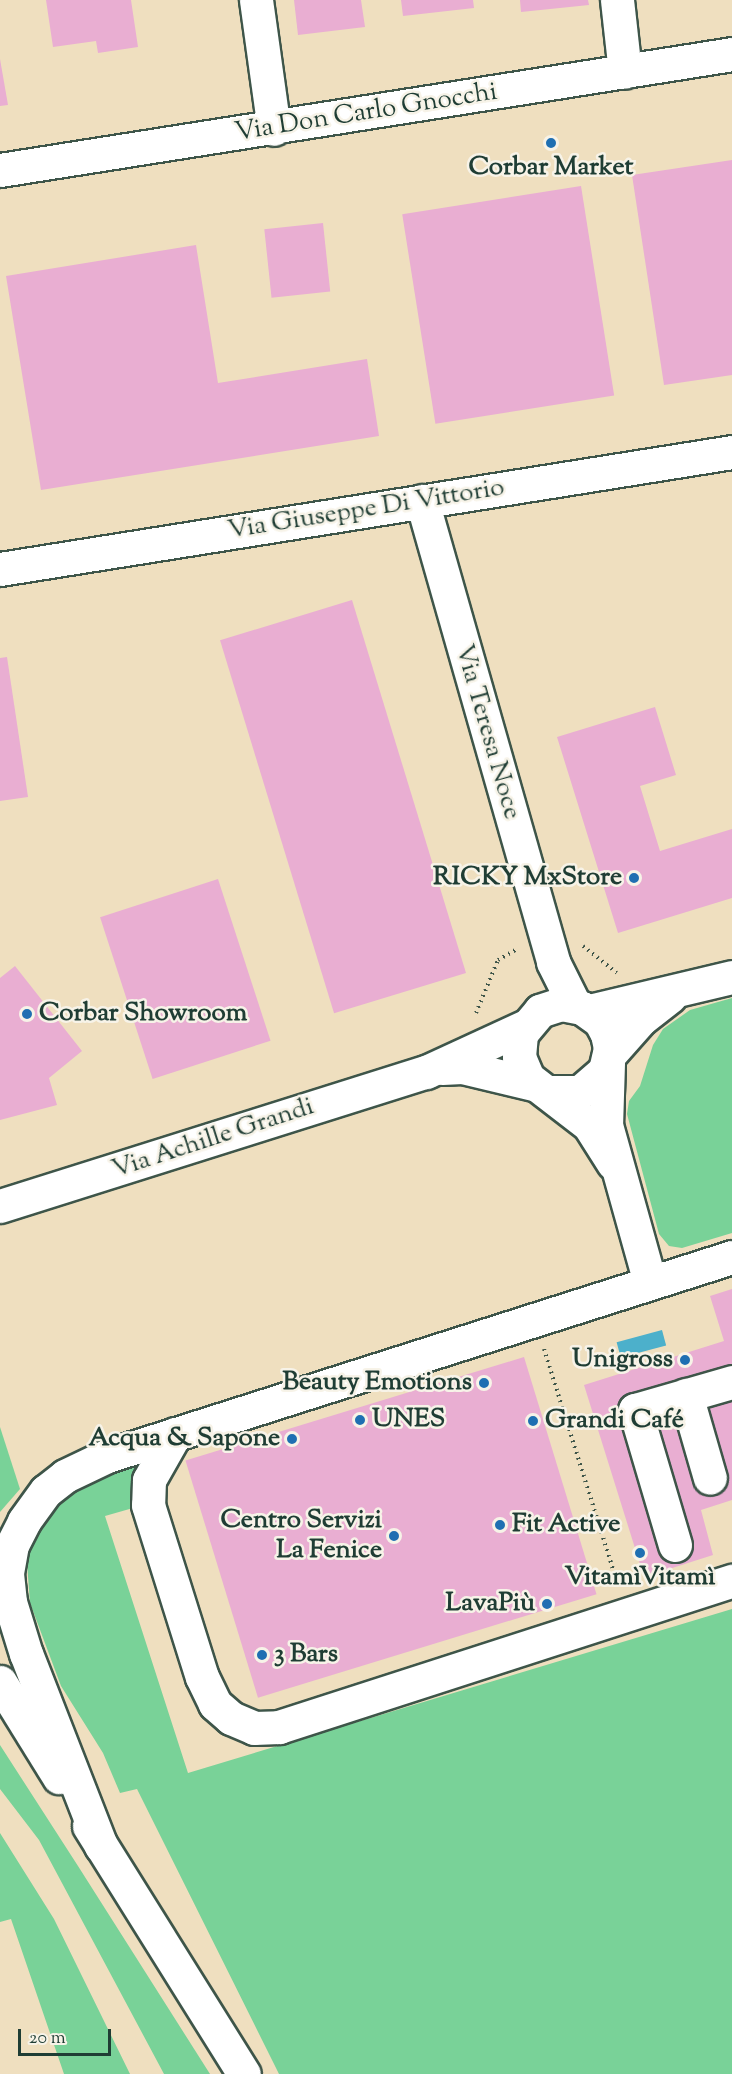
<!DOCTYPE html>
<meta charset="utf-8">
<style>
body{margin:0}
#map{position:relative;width:732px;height:2074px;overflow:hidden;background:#efdfbf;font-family:"Sorts Mill Goudy",serif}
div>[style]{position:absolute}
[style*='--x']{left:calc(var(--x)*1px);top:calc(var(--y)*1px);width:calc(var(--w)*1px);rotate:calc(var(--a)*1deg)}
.green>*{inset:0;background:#79d298}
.water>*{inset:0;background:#4cb0cb;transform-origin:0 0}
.building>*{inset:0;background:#e9aed2;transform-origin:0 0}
.path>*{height:4px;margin-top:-2px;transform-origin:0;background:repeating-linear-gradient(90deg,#3e5549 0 1.5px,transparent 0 6px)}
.roads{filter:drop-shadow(2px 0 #3e5549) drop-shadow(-2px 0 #3e5549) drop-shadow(0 2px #3e5549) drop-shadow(0 -2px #3e5549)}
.minor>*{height:33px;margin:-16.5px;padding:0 16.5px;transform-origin:16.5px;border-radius:16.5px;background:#fff}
.dots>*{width:16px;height:16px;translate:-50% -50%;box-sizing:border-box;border:3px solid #f7f3e8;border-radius:50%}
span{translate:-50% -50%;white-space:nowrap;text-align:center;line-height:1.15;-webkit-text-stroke:5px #f7f3e8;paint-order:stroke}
.street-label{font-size:26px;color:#1f3d34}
.poi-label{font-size:26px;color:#1f3d34;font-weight:700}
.right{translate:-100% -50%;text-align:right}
.left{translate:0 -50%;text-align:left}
.scale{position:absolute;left:18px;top:2029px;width:93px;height:27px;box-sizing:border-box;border:3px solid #1f3d34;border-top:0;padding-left:8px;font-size:18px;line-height:21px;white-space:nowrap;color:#1f3d34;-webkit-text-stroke:4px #f7f3e8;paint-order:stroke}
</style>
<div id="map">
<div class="green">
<i style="clip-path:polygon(732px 998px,732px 1233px,682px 1248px,669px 1246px,659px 1234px,627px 1114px,629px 1101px,640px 1086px,653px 1045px,663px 1029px,690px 1010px)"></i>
<i style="clip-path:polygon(0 1427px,20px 1489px,0 1512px)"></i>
<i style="clip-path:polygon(142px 1461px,132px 1481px,133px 1508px,105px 1516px,188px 1773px,732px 1609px,732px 2074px,279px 2074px,137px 1789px,120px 1793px,103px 1753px,61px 1686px,30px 1603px,27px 1563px,31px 1544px,52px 1508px,93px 1480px)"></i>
<i style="clip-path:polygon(0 1745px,78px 1866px,210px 2074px,164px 2074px,39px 1840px,0 1789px)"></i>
<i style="clip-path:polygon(0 1833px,54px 1919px,130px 2074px,64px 2074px,11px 1919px,0 1922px)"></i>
</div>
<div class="water">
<i style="left:662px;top:1330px;width:16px;height:47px;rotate:75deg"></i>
</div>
<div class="building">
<i style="clip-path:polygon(46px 0,131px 0,138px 47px,98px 53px,96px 41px,53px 47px)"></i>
<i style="clip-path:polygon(294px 0,361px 0,365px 27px,298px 35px)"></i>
<i style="clip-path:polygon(401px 0,473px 0,474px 8px,403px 16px)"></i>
<i style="clip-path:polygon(520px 0,588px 0,589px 5px,521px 12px)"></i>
<i style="clip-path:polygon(0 59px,8px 105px,0 106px)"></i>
<i style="clip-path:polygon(732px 160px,732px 375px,664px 385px,632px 175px)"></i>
<i style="left:581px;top:186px;width:212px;height:181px;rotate:81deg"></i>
<i style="left:323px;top:223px;width:69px;height:59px;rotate:84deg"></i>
<i style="clip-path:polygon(196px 245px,218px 383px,367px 359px,379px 436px,41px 490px,6px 276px)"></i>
<i style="left:352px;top:600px;width:390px;height:138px;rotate:73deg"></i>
<i style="clip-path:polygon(7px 657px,28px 797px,0 801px,0 658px)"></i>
<i style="clip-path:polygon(655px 707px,676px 775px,640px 786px,660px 851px,732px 829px,732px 898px,618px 933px,557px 737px)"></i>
<i style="left:218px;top:879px;width:170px;height:124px;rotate:72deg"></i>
<i style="clip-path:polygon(15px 966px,82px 1051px,49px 1078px,57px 1105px,0 1120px,0 978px)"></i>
<i style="clip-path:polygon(732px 1289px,732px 1500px,701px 1510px,713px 1555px,644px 1577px,584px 1385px,724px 1341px,710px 1296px)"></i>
<i style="left:524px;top:1357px;width:248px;height:354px;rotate:73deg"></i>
</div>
<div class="path">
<i style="--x:583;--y:946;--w:43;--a:38.5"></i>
<i style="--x:476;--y:1013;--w:57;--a:-67.5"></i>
<i style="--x:498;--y:960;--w:22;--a:-30"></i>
<i style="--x:544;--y:1349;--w:247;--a:72.6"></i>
</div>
<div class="roads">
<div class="minor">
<i style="--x:256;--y:0;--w:130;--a:82.1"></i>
<i style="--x:617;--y:0;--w:72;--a:83.7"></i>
<i style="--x:0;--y:170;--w:741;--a:-9"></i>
<i style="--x:422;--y:501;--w:479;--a:74.1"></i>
<i style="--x:553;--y:962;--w:49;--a:63.4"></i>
<i style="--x:0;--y:569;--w:741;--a:-9.08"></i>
<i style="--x:589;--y:1011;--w:147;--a:-13.4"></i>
<i style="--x:609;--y:1055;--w:48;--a:-48.4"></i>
<i style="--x:641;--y:1019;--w:37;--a:-38"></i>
<i style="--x:608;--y:1063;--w:62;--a:91.8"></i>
<i style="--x:606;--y:1125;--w:164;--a:74.4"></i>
<i style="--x:442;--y:1068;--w:20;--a:-3"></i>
<i style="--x:462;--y:1067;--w:73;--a:13.5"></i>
<i style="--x:547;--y:1092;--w:33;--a:0"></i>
<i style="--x:580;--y:1092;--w:33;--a:-41"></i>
<i style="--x:605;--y:1070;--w:23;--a:-77"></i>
<i style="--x:610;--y:1048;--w:14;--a:-102"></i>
<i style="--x:607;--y:1034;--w:15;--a:-118"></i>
<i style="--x:600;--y:1021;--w:22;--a:-144"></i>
<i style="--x:582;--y:1008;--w:21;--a:-169"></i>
<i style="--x:561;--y:1004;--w:22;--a:162"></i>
<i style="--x:540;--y:1011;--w:30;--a:130"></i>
<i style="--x:521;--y:1034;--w:23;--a:95"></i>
<i style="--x:519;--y:1057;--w:23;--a:67"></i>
<i style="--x:528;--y:1078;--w:77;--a:37.6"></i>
<i style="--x:589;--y:1125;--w:45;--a:57.7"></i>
<i style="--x:0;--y:1206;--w:447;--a:-17.5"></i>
<i style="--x:426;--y:1072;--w:108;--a:-24.7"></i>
<i style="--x:686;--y:1395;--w:86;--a:73.9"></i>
<i style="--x:175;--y:1434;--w:53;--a:119.5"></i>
<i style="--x:149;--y:1480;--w:25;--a:92"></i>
<i style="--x:148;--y:1505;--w:180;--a:72.6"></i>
<i style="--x:202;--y:1677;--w:30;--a:64"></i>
<i style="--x:215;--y:1704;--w:21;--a:41"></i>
<i style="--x:231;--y:1718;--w:25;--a:23"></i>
<i style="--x:254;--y:1728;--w:25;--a:-2"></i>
<i style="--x:279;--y:1727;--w:476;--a:-17.9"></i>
<i style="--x:675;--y:1545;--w:141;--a:-106.5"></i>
<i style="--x:635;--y:1410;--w:101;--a:-16.1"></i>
<i style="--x:0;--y:1682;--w:112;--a:58.2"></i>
<i style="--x:89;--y:1826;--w:292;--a:58"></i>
<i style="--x:101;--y:1846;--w:206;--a:-111.3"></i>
<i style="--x:26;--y:1654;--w:54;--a:-107.1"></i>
<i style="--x:10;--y:1602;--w:29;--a:-96"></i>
<i style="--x:7;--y:1573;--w:28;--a:-80"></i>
<i style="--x:12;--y:1545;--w:27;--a:-63"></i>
<i style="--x:24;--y:1521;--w:37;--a:-54"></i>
<i style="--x:46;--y:1491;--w:24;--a:-38"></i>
<i style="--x:65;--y:1476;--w:47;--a:-25.5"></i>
<i style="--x:107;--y:1456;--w:656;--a:-17.66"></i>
</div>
</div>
<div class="dots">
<i style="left:551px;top:143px;background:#1f6fb2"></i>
<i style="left:634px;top:878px;background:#1f6fb2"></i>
<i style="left:27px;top:1014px;background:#1f6fb2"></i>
<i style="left:685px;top:1360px;background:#1f6fb2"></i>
<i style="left:484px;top:1383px;background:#1f6fb2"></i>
<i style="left:360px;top:1420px;background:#1f6fb2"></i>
<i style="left:533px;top:1421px;background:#1f6fb2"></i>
<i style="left:292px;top:1439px;background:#1f6fb2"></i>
<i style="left:500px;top:1525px;background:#1f6fb2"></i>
<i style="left:394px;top:1536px;background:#1f6fb2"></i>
<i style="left:640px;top:1553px;background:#1f6fb2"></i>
<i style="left:547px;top:1604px;background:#1f6fb2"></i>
<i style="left:262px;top:1655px;background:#1f6fb2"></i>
</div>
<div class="street-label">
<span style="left:366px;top:113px;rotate:-9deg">Via Don Carlo Gnocchi</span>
<span style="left:366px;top:510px;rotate:-9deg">Via Giuseppe Di Vittorio</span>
<span style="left:487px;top:732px;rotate:74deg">Via Teresa Noce</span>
<span style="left:213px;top:1139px;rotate:-18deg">Via Achille Grandi</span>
</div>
<div class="poi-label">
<span style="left:551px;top:168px">Corbar Market</span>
<span class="right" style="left:622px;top:878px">RICKY MxStore</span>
<span class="left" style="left:39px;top:1014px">Corbar Showroom</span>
<span class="right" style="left:673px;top:1360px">Unigross</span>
<span class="right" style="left:472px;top:1383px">Beauty Emotions</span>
<span class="left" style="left:372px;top:1420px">UNES</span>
<span class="left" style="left:545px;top:1421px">Grandi Café</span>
<span class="right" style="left:280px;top:1439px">Acqua &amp; Sapone</span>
<span class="right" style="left:382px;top:1536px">Centro Servizi<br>La Fenice</span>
<span class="left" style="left:512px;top:1525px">Fit Active</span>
<span style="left:640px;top:1578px">VitamìVitamì</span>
<span class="right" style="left:535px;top:1604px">LavaPiù</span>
<span class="left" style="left:274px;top:1655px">3 Bars</span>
</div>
<div class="scale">20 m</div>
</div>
